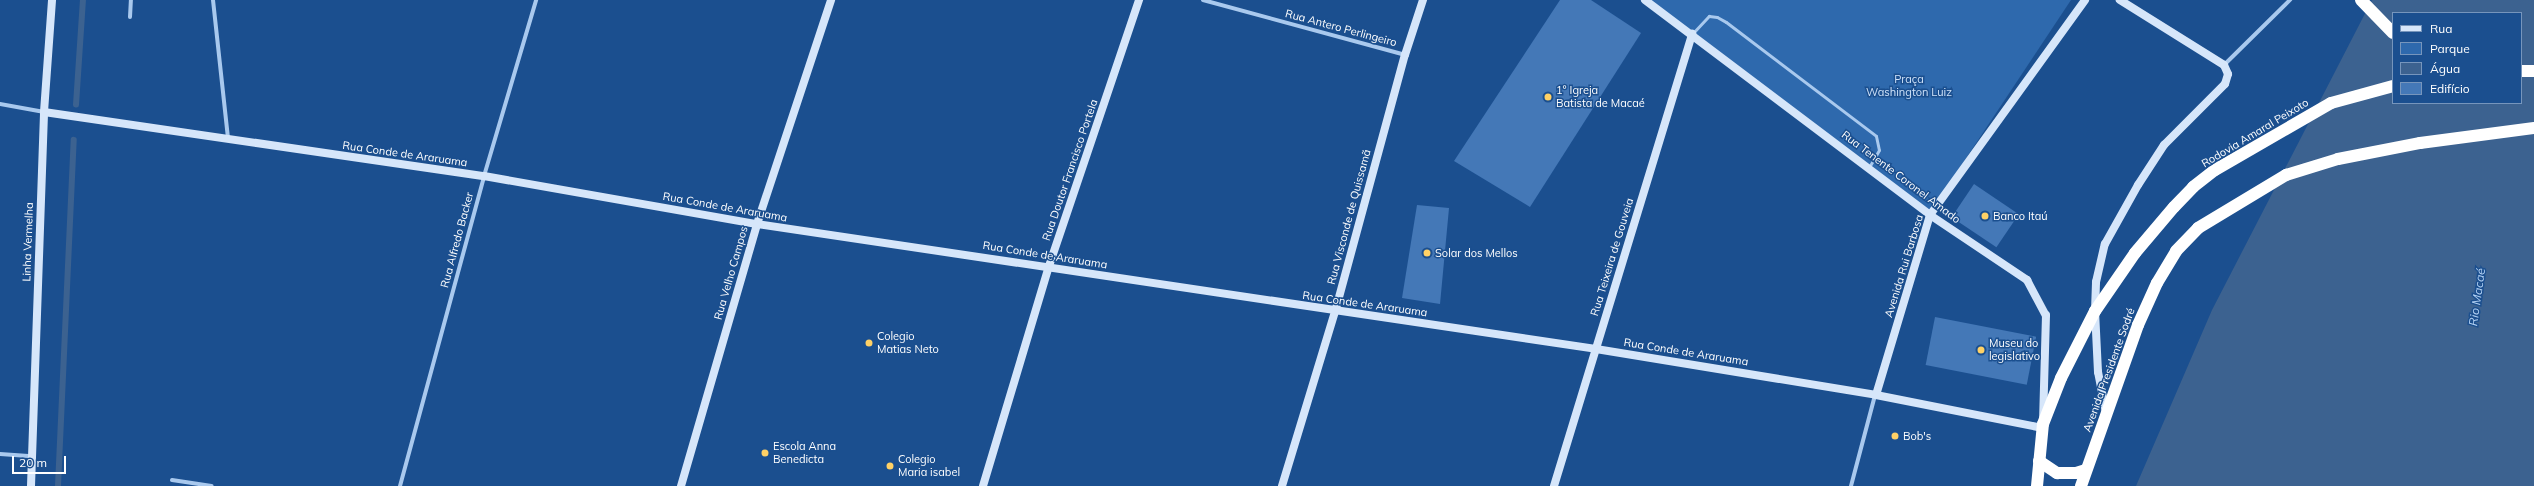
<!DOCTYPE html>
<meta charset="utf-8">
<style>
body{margin:0}
#map{position:relative;width:2534px;height:486px;overflow:hidden;background:#1b4f8f;font-family:Mulish,sans-serif}
div>[style]{position:absolute}
[style*='--x']{left:calc(var(--x)*1px);top:calc(var(--y)*1px);width:calc(var(--w)*1px);rotate:calc(var(--a)*1deg)}
.green>*{inset:0;background:#2e69ad}
.water>*{inset:0;background:#3c6290}
.stream>*{height:5.5px;margin:-2.75px;padding:0 2.75px;transform-origin:2.75px;border-radius:2.75px;background:#3c6290}
.building>*{inset:0;background:#4478b7;transform-origin:0 0}
.lane>*{height:3px;margin:-1.5px;padding:0 1.5px;transform-origin:1.5px;border-radius:1.5px;background:#a9c9ee}
.street>*{height:4px;margin:-2px;padding:0 2px;transform-origin:2px;border-radius:2px;background:#a9c9ee}
.secondary>*{height:8px;margin:-4px;padding:0 4px;transform-origin:4px;border-radius:4px;background:#d6e6fa}
.highway>*{height:12px;margin:-6px;padding:0 6px;transform-origin:6px;border-radius:6px;background:#fff}
.dots>*{width:11px;height:11px;translate:-50% -50%;box-sizing:border-box;border:2px solid #1b4f8f;border-radius:50%}
span{translate:-50% -50%;white-space:nowrap;text-align:center;line-height:1.15;-webkit-text-stroke:3px #1b4f8f;paint-order:stroke}
.street-label{font-size:11px;color:#fff}
.park-label{font-size:11px;color:#cfe3fa}
.poi-label{font-size:11px;color:#fff}
.left{translate:0 -50%;text-align:left}
.water-label{font-size:12px;color:#b5d3f5;font-style:italic}
.legend{position:absolute;left:2392px;top:12px;width:130px;height:92px;box-sizing:border-box;background:#1b4f8f;border:1px solid #7695bc;margin:0;padding:5px 7px;list-style:none;font-size:12px;color:#fff}
.legend li{display:flex;align-items:center;gap:8px;height:20px}
.legend b{width:20px;border:1px solid #7695bc}
.scale{position:absolute;left:12px;top:456px;width:54px;height:18px;box-sizing:border-box;border:2px solid #fff;border-top:0;padding-left:5px;font-size:12px;line-height:14px;white-space:nowrap;color:#fff;-webkit-text-stroke:3px #1b4f8f;paint-order:stroke}
</style>
<div id="map">
<div class="green">
<i style="clip-path:polygon(1648px 0,2071px 0,1931px 211px)"></i>
</div>
<div class="water">
<i style="clip-path:polygon(evenodd,2372px 0,2534px 0,2534px 486px,2136px 486px,2212px 310px,2372px 0,2393px 13px,2521px 13px,2521px 103px,2393px 103px,2393px 13px)"></i>
</div>
<div class="stream">
<i style="--x:76;--y:105;--w:105;--a:-86.2"></i>
<i style="--x:58;--y:486;--w:346;--a:-87.4"></i>
</div>
<div class="building">
<i style="clip-path:polygon(1560px 0,1591px 0,1641px 33px,1530px 207px,1454px 161px)"></i>
<i style="left:1974px;top:184px;width:54px;height:40px;rotate:34deg"></i>
<i style="clip-path:polygon(1417px 205px,1449px 208px,1440px 304px,1402px 298px)"></i>
<i style="left:1935px;top:317px;width:103px;height:49px;rotate:11deg"></i>
</div>
<div class="lane">
<i style="--x:1692;--y:34;--w:25;--a:-47"></i>
<i style="--x:1709;--y:16;--w:8;--a:7"></i>
<i style="--x:1717;--y:17;--w:10;--a:29"></i>
<i style="--x:1726;--y:22;--w:188;--a:37.2"></i>
<i style="--x:1876;--y:136;--w:14;--a:78"></i>
<i style="--x:1879;--y:150;--w:20;--a:120"></i>
</div>
<div class="street">
<i style="--x:213;--y:0;--w:140;--a:83.8"></i>
<i style="--x:1203;--y:0;--w:209;--a:15.2"></i>
<i style="--x:130;--y:17;--w:17;--a:-87"></i>
<i style="--x:2224;--y:65;--w:93;--a:-44.6"></i>
<i style="--x:0;--y:104;--w:45;--a:10.3"></i>
<i style="--x:0;--y:454;--w:32;--a:4"></i>
<i style="--x:172;--y:480;--w:40;--a:8.5"></i>
<i style="--x:400;--y:486;--w:321;--a:-74.8"></i>
<i style="--x:484;--y:176;--w:184;--a:-73.5"></i>
<i style="--x:1851;--y:486;--w:94;--a:-75.2"></i>
</div>
<div class="secondary">
<i style="--x:1645;--y:0;--w:357;--a:37"></i>
<i style="--x:1930;--y:215;--w:117;--a:33.8"></i>
<i style="--x:2027;--y:280;--w:40;--a:62"></i>
<i style="--x:2046;--y:315;--w:105;--a:91.6"></i>
<i style="--x:44;--y:112;--w:445;--a:8.3"></i>
<i style="--x:484;--y:176;--w:277;--a:10"></i>
<i style="--x:757;--y:224;--w:848;--a:8.47"></i>
<i style="--x:1596;--y:349;--w:284;--a:9.3"></i>
<i style="--x:1876;--y:395;--w:169;--a:11.2"></i>
<i style="--x:1876;--y:395;--w:188;--a:-73.3"></i>
<i style="--x:1930;--y:215;--w:265;--a:-54.2"></i>
<i style="--x:2106;--y:413;--w:42;--a:-101"></i>
<i style="--x:2098;--y:372;--w:61;--a:-92.8"></i>
<i style="--x:2095;--y:311;--w:29;--a:-88"></i>
<i style="--x:2096;--y:282;--w:39;--a:-77"></i>
<i style="--x:2105;--y:244;--w:68;--a:-60.8"></i>
<i style="--x:2138;--y:185;--w:48;--a:-57"></i>
<i style="--x:2164;--y:145;--w:86;--a:-45"></i>
<i style="--x:2225;--y:84;--w:10;--a:-73"></i>
<i style="--x:2228;--y:74;--w:10;--a:-114"></i>
<i style="--x:2224;--y:65;--w:123;--a:-148"></i>
<i style="--x:31;--y:486;--w:374;--a:-88"></i>
<i style="--x:44;--y:112;--w:112;--a:-85.9"></i>
<i style="--x:681;--y:486;--w:273;--a:-73.8"></i>
<i style="--x:757;--y:224;--w:236;--a:-71.7"></i>
<i style="--x:983;--y:486;--w:230;--a:-73.3"></i>
<i style="--x:1049;--y:266;--w:281;--a:-71.3"></i>
<i style="--x:1282;--y:486;--w:182;--a:-73.1"></i>
<i style="--x:1335;--y:312;--w:266;--a:-74.8"></i>
<i style="--x:1405;--y:55;--w:58;--a:-71.9"></i>
<i style="--x:1554;--y:486;--w:473;--a:-73"></i>
</div>
<div class="highway">
<i style="--x:2361;--y:0;--w:46;--a:45.9"></i>
<i style="--x:2521;--y:71;--w:13;--a:0"></i>
<i style="--x:2039;--y:461;--w:22;--a:34"></i>
<i style="--x:2057;--y:473;--w:19;--a:0"></i>
<i style="--x:2076;--y:473;--w:10;--a:-17"></i>
<i style="--x:2037;--y:486;--w:62;--a:-84.5"></i>
<i style="--x:2043;--y:424;--w:49;--a:-68.6"></i>
<i style="--x:2061;--y:378;--w:75;--a:-63.1"></i>
<i style="--x:2095;--y:311;--w:70;--a:-55.4"></i>
<i style="--x:2135;--y:253;--w:60;--a:-49.7"></i>
<i style="--x:2174;--y:207;--w:28;--a:-46"></i>
<i style="--x:2193;--y:187;--w:28;--a:-38"></i>
<i style="--x:2215;--y:170;--w:134;--a:-30"></i>
<i style="--x:2331;--y:103;--w:64;--a:-15.3"></i>
<i style="--x:2081;--y:486;--w:171;--a:-70.5"></i>
<i style="--x:2138;--y:325;--w:46;--a:-65.7"></i>
<i style="--x:2157;--y:283;--w:37;--a:-59"></i>
<i style="--x:2176;--y:251;--w:32;--a:-46"></i>
<i style="--x:2198;--y:228;--w:103;--a:-31.1"></i>
<i style="--x:2286;--y:175;--w:54;--a:-17.1"></i>
<i style="--x:2338;--y:159;--w:84;--a:-11"></i>
<i style="--x:2420;--y:143;--w:115;--a:-7.5"></i>
</div>
<div class="dots">
<i style="left:1548px;top:97px;background:#ffd166"></i>
<i style="left:1985px;top:216px;background:#ffd166"></i>
<i style="left:1427px;top:253px;background:#ffd166"></i>
<i style="left:869px;top:343px;background:#ffd166"></i>
<i style="left:1981px;top:350px;background:#ffd166"></i>
<i style="left:1895px;top:436px;background:#ffd166"></i>
<i style="left:765px;top:453px;background:#ffd166"></i>
<i style="left:890px;top:466px;background:#ffd166"></i>
</div>
<div class="street-label">
<span style="left:1341px;top:28px;rotate:15deg">Rua Antero Perlingeiro</span>
<span style="left:2255px;top:133px;rotate:-31deg">Rodovia Amaral Peixoto</span>
<span style="left:405px;top:154px;rotate:8deg">Rua Conde de Araruama</span>
<span style="left:1070px;top:170px;rotate:-71deg">Rua Doutor Francisco Portela</span>
<span style="left:1901px;top:177px;rotate:37deg">Rua Tenente Coronel Amado</span>
<span style="left:725px;top:207px;rotate:10deg">Rua Conde de Araruama</span>
<span style="left:1349px;top:217px;rotate:-75deg">Rua Visconde de Quissamã</span>
<span style="left:457px;top:240px;rotate:-75deg">Rua Alfredo Backer</span>
<span style="left:28px;top:242px;rotate:-88deg">Linha Vermelha</span>
<span style="left:1045px;top:255px;rotate:9deg">Rua Conde de Araruama</span>
<span style="left:1612px;top:257px;rotate:-73deg">Rua Teixeira de Gouveia</span>
<span style="left:1904px;top:266px;rotate:-73deg">Avenida Rui Barbosa</span>
<span style="left:731px;top:273px;rotate:-74deg">Rua Velho Campos</span>
<span style="left:1365px;top:304px;rotate:8deg">Rua Conde de Araruama</span>
<span style="left:1686px;top:352px;rotate:9deg">Rua Conde de Araruama</span>
<span style="left:2109px;top:370px;rotate:-70deg">Avenida Presidente Sodré</span>
</div>
<div class="park-label">
<span style="left:1909px;top:86px">Praça<br>Washington Luiz</span>
</div>
<div class="poi-label">
<span class="left" style="left:1556px;top:97px">1° Igreja<br>Batista de Macaé</span>
<span class="left" style="left:1993px;top:216px">Banco Itaú</span>
<span class="left" style="left:1435px;top:253px">Solar dos Mellos</span>
<span class="left" style="left:877px;top:343px">Colegio<br>Matias Neto</span>
<span class="left" style="left:1989px;top:350px">Museu do<br>legislativo</span>
<span class="left" style="left:1903px;top:436px">Bob's</span>
<span class="left" style="left:773px;top:453px">Escola Anna<br>Benedicta</span>
<span class="left" style="left:898px;top:466px">Colegio<br>Maria isabel</span>
</div>
<div class="water-label">
<span style="left:2477px;top:297px;rotate:-82deg">Rio Macaé</span>
</div>
<ul class="legend">
<li><b style="height:5px;background:#d6e6fa"></b>Rua</li>
<li><b style="height:11px;background:#2e69ad"></b>Parque</li>
<li><b style="height:11px;background:#3c6290"></b>Água</li>
<li><b style="height:11px;background:#4478b7"></b>Edifício</li>
</ul>
<div class="scale">20 m</div>
</div>
